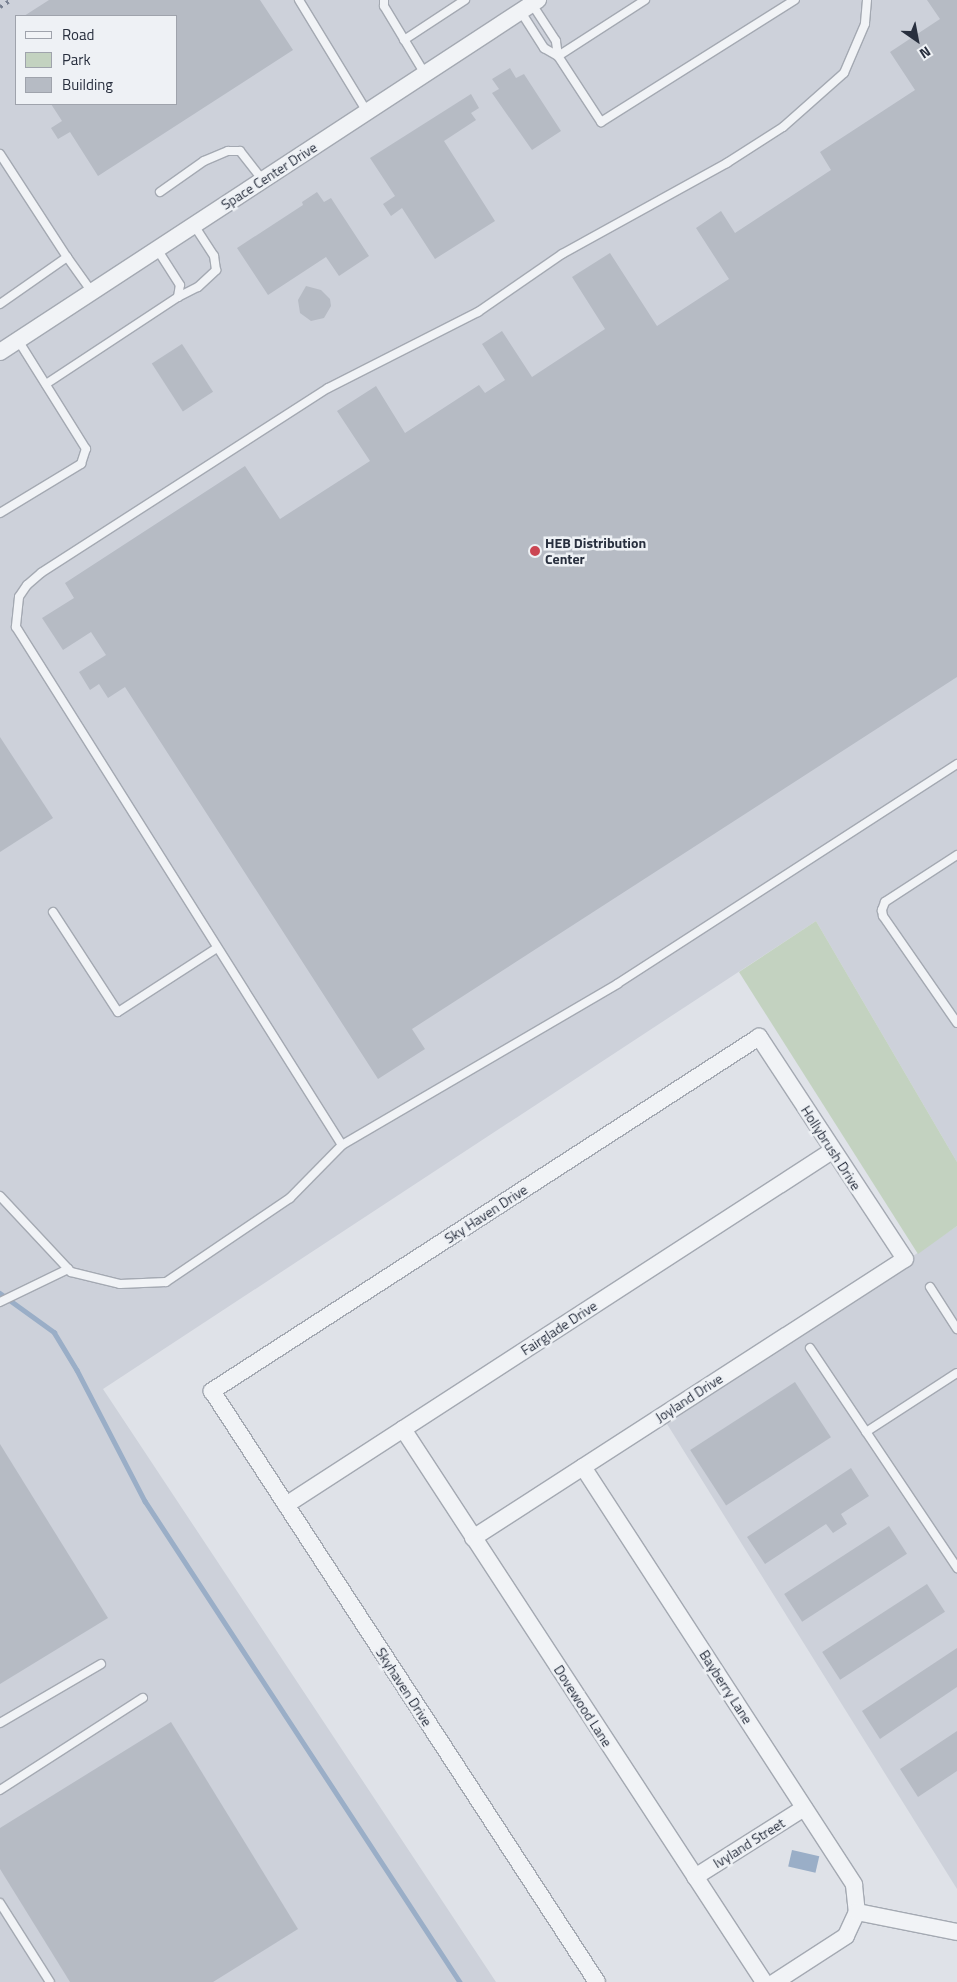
<!DOCTYPE html>
<style>
body{margin:0}
#map{position:relative;width:957px;height:1982px;overflow:hidden;background:#dfe2e8;font-family:"Titillium Web",sans-serif}
div>[style]{position:absolute}
[style*='--x']{left:calc(var(--x)*1px);top:calc(var(--y)*1px);width:calc(var(--w)*1px);rotate:calc(var(--a)*1deg)}
.built>*{inset:0;background:#cdd1da}
.green>*{inset:0;background:#c3d2c0}
.water>*{inset:0;background:#9aaec7;transform-origin:0 0}
.stream>*{height:4.5px;margin:-2.25px;padding:0 2.25px;transform-origin:2.25px;border-radius:2.25px;background:#9aaec7}
.building>*{inset:0;background:#b6bbc4;transform-origin:0 0}
.roads{filter:drop-shadow(1px 0 #a4a9b2) drop-shadow(-1px 0 #a4a9b2) drop-shadow(0 1px #a4a9b2) drop-shadow(0 -1px #a4a9b2)}
.service>*{height:8px;margin:-4px;padding:0 4px;transform-origin:4px;border-radius:4px;background:#f1f3f6}
.minor>*{height:16px;margin:-8px;padding:0 8px;transform-origin:8px;border-radius:8px;background:#f1f3f6}
.rail>*{height:4px;margin-top:-2px;transform-origin:0;background:repeating-linear-gradient(90deg,#788091 0 2.5px,transparent 0 7.5px)}
.dots>*{width:14px;height:14px;translate:-50% -50%;box-sizing:border-box;border:2px solid #eef1f5;border-radius:50%}
span{translate:-50% -50%;white-space:nowrap;text-align:center;line-height:1.15;-webkit-text-stroke:5px #eef1f5;paint-order:stroke}
.street-label{font-size:14px;color:#282f3e}
.poi-label{font-size:14px;color:#282f3e;font-weight:700}
.left{translate:0 -50%;text-align:left}
.legend{position:absolute;left:15px;top:15px;width:162px;height:90px;box-sizing:border-box;background:#eef1f5;border:1px solid #9fa3ac;margin:0;padding:6px 9px;list-style:none;font-size:15px;color:#282f3e}
.legend li{display:flex;align-items:center;gap:10px;height:25px}
.legend b{width:25px;border:1px solid #9fa3ac}
.north{position:absolute;left:892px;top:15px;width:50px;height:50px;-webkit-text-stroke:4px #eef1f5;paint-order:stroke;rotate:147deg;font-size:14px;font-weight:700;line-height:20px;text-align:center;color:#282f3e}
.north::after{content:'';display:block;margin:auto;width:18px;height:22px;background:#282f3e;clip-path:polygon(50% 0,100% 100%,50% 72%,0 100%)}
</style>
<div id="map">
<div class="built">
<i style="clip-path:polygon(evenodd,0 0,957px 0,957px 1162px,816px 921px,103px 1389px,496px 1982px,0 1982px,0 0,16px 16px,176px 16px,176px 104px,16px 104px,16px 16px)"></i>
<i style="clip-path:polygon(957px 1226px,957px 1889px,667px 1424px)"></i>
</div>
<div class="green">
<i style="clip-path:polygon(816px 921px,957px 1162px,957px 1226px,918px 1254px,739px 972px)"></i>
</div>
<div class="water">
<i style="left:792px;top:1850px;width:28px;height:17px;rotate:13deg"></i>
</div>
<div class="stream">
<i style="--x:0;--y:1293;--w:67;--a:35.8"></i>
<i style="--x:54;--y:1332;--w:44;--a:58.8"></i>
<i style="--x:77;--y:1370;--w:148;--a:62.6"></i>
<i style="--x:145;--y:1501;--w:575;--a:56.78"></i>
</div>
<div class="building">
<i style="clip-path:polygon(49px 0,260px 0,293px 50px,98px 176px,70px 132px,58px 139px,51px 128px,62px 121px,51px 104px,176px 104px,176px 16px,24px 16px)"></i>
<i style="clip-path:polygon(927px 0,957px 0,957px 677px,412px 1029px,425px 1049px,378px 1079px,125px 687px,108px 698px,99px 684px,90px 690px,79px 672px,106px 655px,91px 632px,63px 650px,42px 618px,74px 598px,65px 583px,245px 466px,280px 519px,370px 461px,337px 411px,376px 386px,405px 433px,479px 385px,485px 393px,505px 380px,482px 344px,502px 331px,532px 377px,605px 329px,572px 277px,610px 253px,657px 326px,729px 279px,696px 228px,721px 211px,735px 233px,831px 170px,820px 152px,915px 90px,890px 52px,940px 19px)"></i>
<i style="clip-path:polygon(510px 68px,516px 78px,524px 74px,561px 131px,532px 150px,492px 93px,499px 89px,492px 79px)"></i>
<i style="clip-path:polygon(471px 94px,479px 108px,471px 113px,476px 120px,444px 141px,495px 221px,435px 259px,402px 208px,391px 216px,383px 204px,395px 196px,370px 158px)"></i>
<i style="clip-path:polygon(317px 192px,324px 202px,331px 198px,369px 256px,339px 276px,326px 257px,268px 295px,237px 248px,303px 205px,302px 202px)"></i>
<i style="clip-path:polygon(306px 286px,321px 290px,330px 299px,331px 306px,324px 318px,311px 321px,300px 313px,298px 300px)"></i>
<i style="left:182px;top:344px;width:57px;height:36px;rotate:57deg"></i>
<i style="clip-path:polygon(0 737px,53px 818px,0 852px)"></i>
<i style="left:795px;top:1382px;width:66px;height:125px;rotate:57deg"></i>
<i style="clip-path:polygon(0 1444px,108px 1618px,0 1684px)"></i>
<i style="clip-path:polygon(851px 1468px,869px 1496px,841px 1514px,847px 1524px,833px 1533px,826px 1524px,765px 1564px,747px 1537px)"></i>
<i style="left:889px;top:1526px;width:33px;height:125px;rotate:57deg"></i>
<i style="left:927px;top:1584px;width:33px;height:125px;rotate:57deg"></i>
<i style="clip-path:polygon(957px 1648px,957px 1687px,880px 1739px,862px 1711px)"></i>
<i style="clip-path:polygon(171px 1722px,298px 1929px,213px 1982px,70px 1982px,0 1869px,0 1828px)"></i>
<i style="clip-path:polygon(957px 1731px,957px 1771px,918px 1797px,900px 1769px)"></i>
</div>
<div class="roads">
<div class="service">
<i style="--x:299;--y:0;--w:131;--a:58.7"></i>
<i style="--x:384;--y:0;--w:6;--a:90"></i>
<i style="--x:384;--y:6;--w:79;--a:58.9"></i>
<i style="--x:645;--y:0;--w:103;--a:147.2"></i>
<i style="--x:558;--y:56;--w:79;--a:56.9"></i>
<i style="--x:601;--y:122;--w:229;--a:-32.2"></i>
<i style="--x:867;--y:0;--w:24;--a:95"></i>
<i style="--x:865;--y:24;--w:53;--a:113.2"></i>
<i style="--x:844;--y:73;--w:81;--a:138.5"></i>
<i style="--x:783;--y:127;--w:67;--a:147.3"></i>
<i style="--x:727;--y:163;--w:188;--a:151.1"></i>
<i style="--x:562;--y:254;--w:102;--a:145.4"></i>
<i style="--x:478;--y:312;--w:168;--a:153.1"></i>
<i style="--x:328;--y:388;--w:341;--a:147.2"></i>
<i style="--x:41;--y:573;--w:18;--a:139"></i>
<i style="--x:27;--y:585;--w:14;--a:124"></i>
<i style="--x:19;--y:597;--w:30;--a:96"></i>
<i style="--x:16;--y:627;--w:612;--a:57.82"></i>
<i style="--x:342;--y:1145;--w:319;--a:-30.3"></i>
<i style="--x:617;--y:984;--w:405;--a:-32.9"></i>
<i style="--x:521;--y:12;--w:43;--a:57.4"></i>
<i style="--x:544;--y:48;--w:16;--a:30"></i>
<i style="--x:558;--y:56;--w:15;--a:-98"></i>
<i style="--x:556;--y:41;--w:44;--a:-123"></i>
<i style="--x:404;--y:40;--w:73;--a:-33.3"></i>
<i style="--x:0;--y:154;--w:123;--a:57"></i>
<i style="--x:160;--y:192;--w:54;--a:-35.2"></i>
<i style="--x:204;--y:161;--w:26;--a:-23"></i>
<i style="--x:228;--y:151;--w:12;--a:0"></i>
<i style="--x:240;--y:151;--w:37;--a:52"></i>
<i style="--x:178;--y:297;--w:22;--a:-27"></i>
<i style="--x:198;--y:287;--w:25;--a:-43"></i>
<i style="--x:216;--y:270;--w:14;--a:-98"></i>
<i style="--x:214;--y:256;--w:37;--a:-123"></i>
<i style="--x:0;--y:304;--w:82;--a:-35"></i>
<i style="--x:67;--y:257;--w:43;--a:54.5"></i>
<i style="--x:46;--y:384;--w:158;--a:-33.4"></i>
<i style="--x:178;--y:297;--w:12;--a:-81"></i>
<i style="--x:180;--y:285;--w:43;--a:-122.6"></i>
<i style="--x:0;--y:513;--w:95;--a:-31.2"></i>
<i style="--x:81;--y:464;--w:16;--a:-72"></i>
<i style="--x:86;--y:449;--w:128;--a:-122"></i>
<i style="--x:957;--y:855;--w:86;--a:146.9"></i>
<i style="--x:885;--y:902;--w:9;--a:111"></i>
<i style="--x:882;--y:910;--w:6;--a:81"></i>
<i style="--x:883;--y:916;--w:130;--a:55.3"></i>
<i style="--x:53;--y:912;--w:119;--a:57"></i>
<i style="--x:118;--y:1012;--w:118;--a:-32.9"></i>
<i style="--x:0;--y:1196;--w:104;--a:46.9"></i>
<i style="--x:71;--y:1272;--w:50;--a:13.8"></i>
<i style="--x:120;--y:1284;--w:46;--a:-2.5"></i>
<i style="--x:166;--y:1282;--w:150;--a:-34.1"></i>
<i style="--x:290;--y:1198;--w:74;--a:-45.5"></i>
<i style="--x:930;--y:1287;--w:50;--a:57.3"></i>
<i style="--x:0;--y:1302;--w:76;--a:-25.9"></i>
<i style="--x:810;--y:1348;--w:265;--a:56.2"></i>
<i style="--x:866;--y:1432;--w:108;--a:-33"></i>
<i style="--x:0;--y:1723;--w:117;--a:-30.3"></i>
<i style="--x:0;--y:1790;--w:170;--a:-32.8"></i>
<i style="--x:0;--y:1903;--w:93;--a:57.7"></i>
</div>
<div class="minor">
<i style="--x:0;--y:352;--w:643;--a:-33.2"></i>
<i style="--x:403;--y:1429;--w:660;--a:56.86"></i>
<i style="--x:583;--y:1467;--w:498;--a:57"></i>
<i style="--x:854;--y:1885;--w:27;--a:84"></i>
<i style="--x:857;--y:1912;--w:26;--a:115"></i>
<i style="--x:846;--y:1936;--w:85;--a:147.1"></i>
<i style="--x:286;--y:1505;--w:651;--a:-32.96"></i>
<i style="--x:473;--y:1538;--w:514;--a:-32.86"></i>
<i style="--x:905;--y:1259;--w:266;--a:-123.3"></i>
<i style="--x:759;--y:1037;--w:652;--a:147.09"></i>
<i style="--x:212;--y:1391;--w:705;--a:56.92"></i>
<i style="--x:695;--y:1877;--w:129;--a:-32.3"></i>
<i style="--x:857;--y:1912;--w:102;--a:11.3"></i>
</div>
</div>
<div class="rail">
<i style="--x:0;--y:7;--w:13;--a:-32"></i>
</div>
<div class="dots">
<i style="left:535px;top:551px;background:#cb4552"></i>
</div>
<div class="street-label">
<span style="left:269px;top:176px;rotate:-33deg">Space Center Drive</span>
<span style="left:831px;top:1148px;rotate:57deg">Hollybrush Drive</span>
<span style="left:486px;top:1214px;rotate:-33deg">Sky Haven Drive</span>
<span style="left:559px;top:1328px;rotate:-33deg">Fairglade Drive</span>
<span style="left:689px;top:1398px;rotate:-33deg">Joyland Drive</span>
<span style="left:404px;top:1687px;rotate:57deg">Skyhaven Drive</span>
<span style="left:726px;top:1687px;rotate:57deg">Bayberry Lane</span>
<span style="left:583px;top:1706px;rotate:57deg">Dovewood Lane</span>
<span style="left:749px;top:1843px;rotate:-32deg">Ivyland Street</span>
</div>
<div class="poi-label">
<span class="left" style="left:545px;top:551px">HEB Distribution<br>Center</span>
</div>
<ul class="legend">
<li><b style="height:6px;background:#f1f3f6"></b>Road</li>
<li><b style="height:14px;background:#c3d2c0"></b>Park</li>
<li><b style="height:14px;background:#b6bbc4"></b>Building</li>
</ul>
<div class="north">N</div>
</div>
